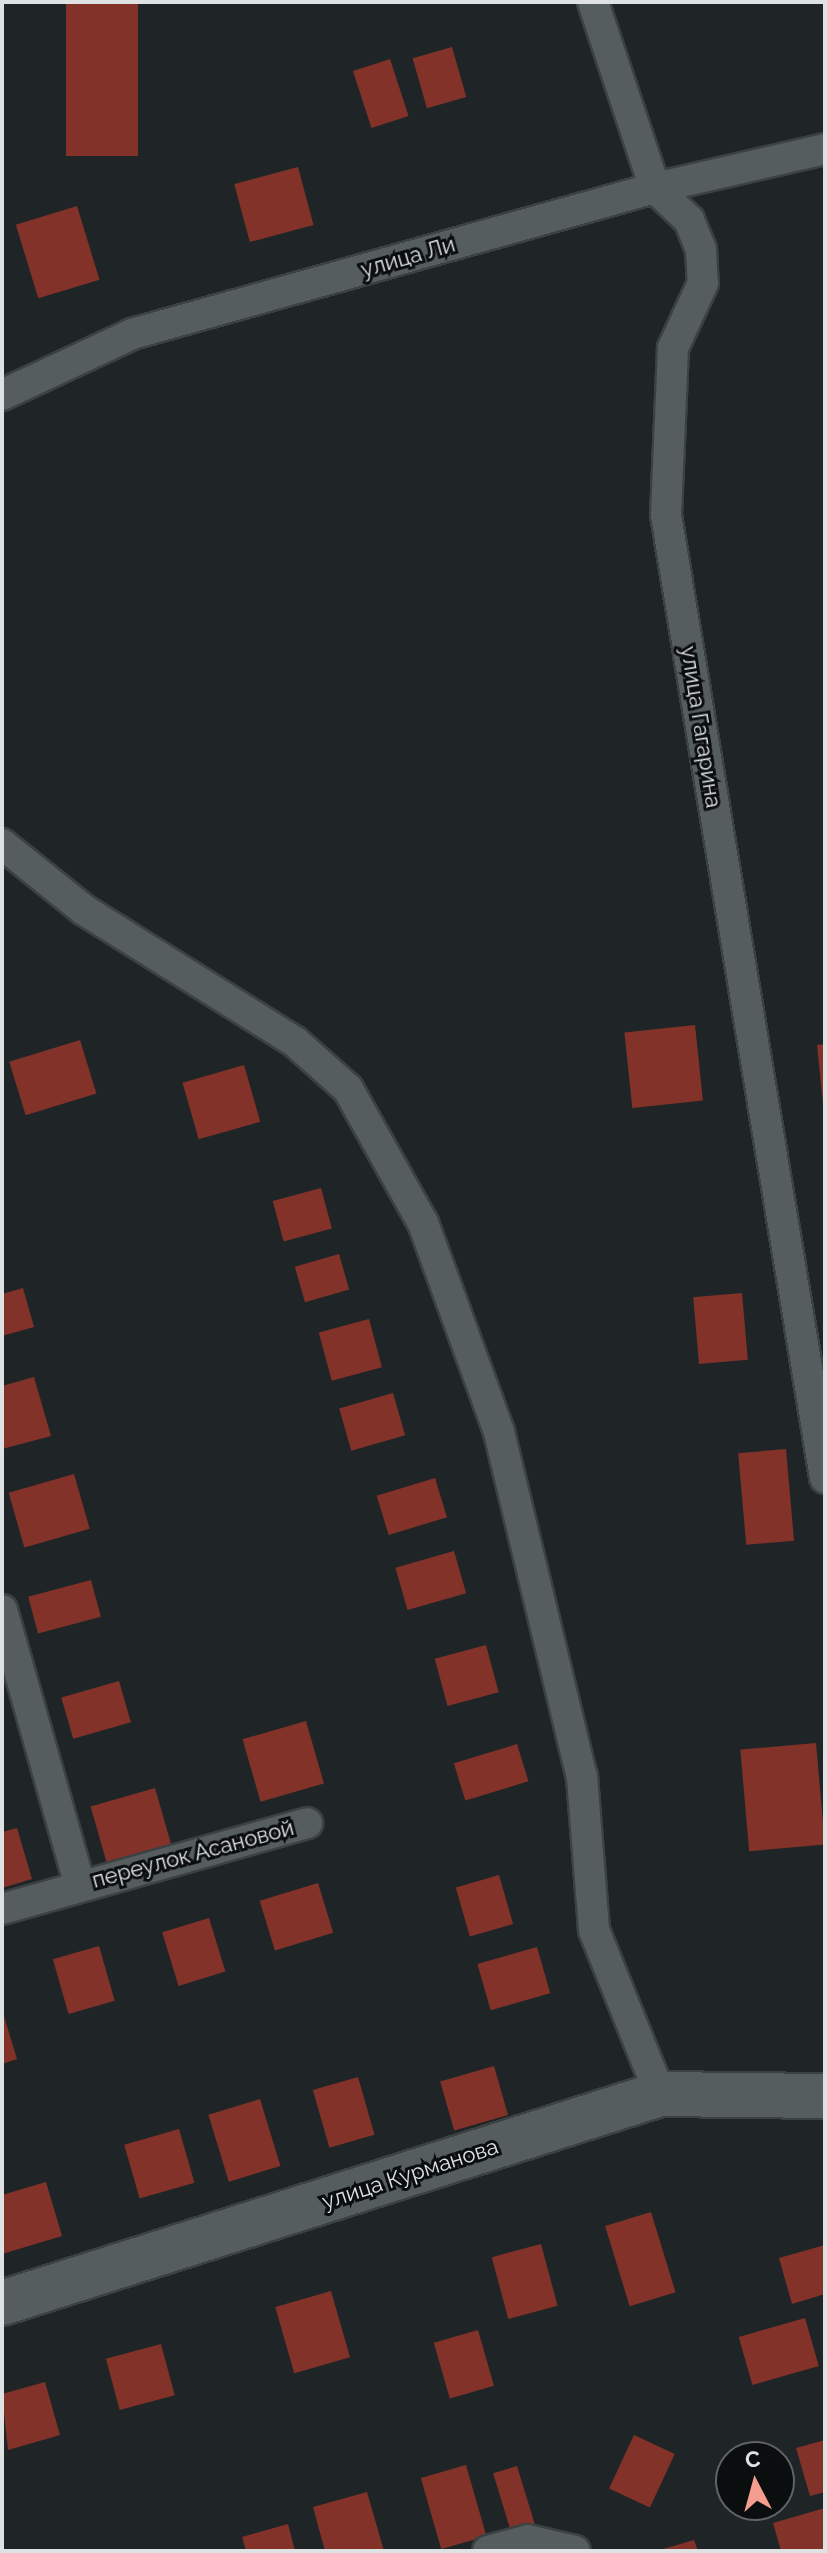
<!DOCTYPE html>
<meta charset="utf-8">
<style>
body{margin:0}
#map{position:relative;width:827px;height:2553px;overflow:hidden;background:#1f2526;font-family:Raleway,sans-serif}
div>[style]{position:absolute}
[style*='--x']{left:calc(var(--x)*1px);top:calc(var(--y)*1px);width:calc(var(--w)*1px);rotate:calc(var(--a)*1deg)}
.building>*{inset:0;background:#823229;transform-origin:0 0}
.roads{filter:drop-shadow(2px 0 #3c4142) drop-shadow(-2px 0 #3c4142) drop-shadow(0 2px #3c4142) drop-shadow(0 -2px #3c4142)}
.street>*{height:30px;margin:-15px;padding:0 15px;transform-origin:15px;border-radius:15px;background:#565d5e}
.secondary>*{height:44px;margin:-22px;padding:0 22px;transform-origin:22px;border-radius:22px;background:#565d5e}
span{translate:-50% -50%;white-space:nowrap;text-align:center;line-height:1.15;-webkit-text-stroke:6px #0b0e0e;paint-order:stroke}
.street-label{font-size:22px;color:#dee2e2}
.frame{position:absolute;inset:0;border:4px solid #dee2e2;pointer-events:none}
.north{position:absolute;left:715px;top:2441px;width:80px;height:80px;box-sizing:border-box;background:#0b0e0e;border:2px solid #5f6363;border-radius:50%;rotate:354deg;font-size:22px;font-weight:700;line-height:32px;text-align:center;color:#dee2e2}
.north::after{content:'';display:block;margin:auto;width:28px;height:36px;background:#f59d8f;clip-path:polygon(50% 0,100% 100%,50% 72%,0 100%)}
</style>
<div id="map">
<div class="building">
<i style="left:66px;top:2px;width:72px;height:154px"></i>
<i style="left:452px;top:47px;width:52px;height:41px;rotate:74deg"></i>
<i style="left:390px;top:59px;width:60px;height:39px;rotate:72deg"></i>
<i style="left:298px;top:167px;width:60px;height:66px;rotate:75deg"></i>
<i style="left:77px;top:206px;width:77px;height:64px;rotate:73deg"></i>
<i style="left:695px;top:1025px;width:76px;height:71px;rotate:84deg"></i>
<i style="left:80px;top:1040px;width:56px;height:74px;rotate:73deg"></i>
<i style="clip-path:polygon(825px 1044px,825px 1104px,823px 1104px,817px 1045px)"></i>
<i style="left:244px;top:1065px;width:59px;height:64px;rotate:74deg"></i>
<i style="left:321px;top:1188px;width:42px;height:50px;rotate:75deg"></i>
<i style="left:339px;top:1254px;width:37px;height:46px;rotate:74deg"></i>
<i style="clip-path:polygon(23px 1288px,34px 1327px,2px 1336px,2px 1294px)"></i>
<i style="left:742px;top:1293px;width:67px;height:49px;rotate:85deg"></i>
<i style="left:369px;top:1319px;width:50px;height:52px;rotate:75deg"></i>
<i style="clip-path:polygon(34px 1377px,51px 1436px,2px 1449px,2px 1386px)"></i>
<i style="left:393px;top:1393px;width:44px;height:56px;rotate:74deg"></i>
<i style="left:786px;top:1449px;width:92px;height:48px;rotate:85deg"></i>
<i style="left:74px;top:1474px;width:57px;height:68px;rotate:74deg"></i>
<i style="left:435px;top:1478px;width:41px;height:61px;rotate:73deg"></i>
<i style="left:454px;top:1551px;width:44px;height:61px;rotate:74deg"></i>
<i style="left:91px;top:1580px;width:38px;height:65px;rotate:75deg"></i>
<i style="left:486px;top:1645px;width:49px;height:53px;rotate:75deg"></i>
<i style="left:119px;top:1681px;width:43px;height:60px;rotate:74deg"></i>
<i style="left:306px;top:1721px;width:65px;height:66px;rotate:74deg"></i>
<i style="left:816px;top:1743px;width:102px;height:76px;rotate:85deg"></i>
<i style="left:517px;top:1744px;width:39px;height:66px;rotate:73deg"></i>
<i style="left:155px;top:1788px;width:59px;height:67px;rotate:74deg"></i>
<i style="clip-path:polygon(17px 1828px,32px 1879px,2px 1888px,2px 1832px)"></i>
<i style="left:499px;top:1875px;width:51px;height:45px;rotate:74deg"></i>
<i style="left:318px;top:1883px;width:52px;height:61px;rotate:73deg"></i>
<i style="left:209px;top:1918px;width:56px;height:49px;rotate:73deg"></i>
<i style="left:99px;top:1946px;width:57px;height:48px;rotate:74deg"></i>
<i style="left:537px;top:1947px;width:48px;height:62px;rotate:74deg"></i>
<i style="clip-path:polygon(2px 2010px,17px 2059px,2px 2064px)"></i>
<i style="left:494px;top:2066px;width:51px;height:56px;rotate:74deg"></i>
<i style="left:358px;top:2077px;width:60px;height:47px;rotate:74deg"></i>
<i style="left:260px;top:2099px;width:70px;height:54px;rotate:73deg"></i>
<i style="left:179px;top:2129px;width:56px;height:57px;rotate:74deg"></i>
<i style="clip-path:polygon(46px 2182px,62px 2236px,2px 2254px,2px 2195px)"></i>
<i style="left:651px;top:2212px;width:84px;height:48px;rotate:73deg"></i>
<i style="left:541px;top:2244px;width:64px;height:51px;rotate:75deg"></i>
<i style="clip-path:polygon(825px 2245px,825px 2294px,792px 2304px,779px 2258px)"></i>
<i style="left:331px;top:2291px;width:69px;height:58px;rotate:74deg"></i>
<i style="left:805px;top:2318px;width:50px;height:69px;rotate:74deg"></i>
<i style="left:478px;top:2330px;width:58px;height:46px;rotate:74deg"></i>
<i style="left:161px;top:2344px;width:53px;height:57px;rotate:75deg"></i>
<i style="clip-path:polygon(45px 2382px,60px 2435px,8px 2450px,2px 2394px)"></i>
<i style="left:634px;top:2435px;width:45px;height:59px;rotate:25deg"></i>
<i style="clip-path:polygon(825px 2440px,825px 2492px,810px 2496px,796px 2448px)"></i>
<i style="left:466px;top:2465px;width:74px;height:47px;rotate:74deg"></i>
<i style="left:517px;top:2466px;width:63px;height:25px;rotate:73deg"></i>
<i style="clip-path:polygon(367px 2492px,384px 2551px,325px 2551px,313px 2507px)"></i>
<i style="clip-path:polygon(825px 2508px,825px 2551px,781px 2551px,773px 2523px)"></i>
<i style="clip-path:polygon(288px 2524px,295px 2551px,246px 2551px,242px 2537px)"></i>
<i style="clip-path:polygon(694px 2540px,698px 2551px,660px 2551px,660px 2550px)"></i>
</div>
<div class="roads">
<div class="street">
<i style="--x:593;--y:2;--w:196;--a:71.6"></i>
<i style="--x:655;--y:188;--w:47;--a:43.3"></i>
<i style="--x:689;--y:220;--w:31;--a:68"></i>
<i style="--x:701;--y:249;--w:34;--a:87"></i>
<i style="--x:703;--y:283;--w:72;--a:114.8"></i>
<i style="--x:673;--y:348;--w:167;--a:92.4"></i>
<i style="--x:666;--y:515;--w:976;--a:80.62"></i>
<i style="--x:2;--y:395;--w:144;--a:-25.1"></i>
<i style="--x:132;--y:334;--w:543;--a:-15.6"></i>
<i style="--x:655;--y:188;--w:174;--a:-12.9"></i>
<i style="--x:2;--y:844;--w:105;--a:38.8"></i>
<i style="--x:84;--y:910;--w:248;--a:32"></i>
<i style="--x:294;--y:1041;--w:72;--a:41.6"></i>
<i style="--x:348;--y:1089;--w:154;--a:60.8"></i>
<i style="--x:423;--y:1223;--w:222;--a:70"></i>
<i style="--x:499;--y:1432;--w:355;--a:76.5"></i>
<i style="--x:582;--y:1777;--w:153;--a:85.5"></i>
<i style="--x:594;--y:1930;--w:177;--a:68.1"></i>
<i style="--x:2;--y:1610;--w:286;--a:74.2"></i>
<i style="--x:2;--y:1909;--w:317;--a:-15.7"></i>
<i style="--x:488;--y:2551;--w:41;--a:-15.4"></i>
<i style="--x:528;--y:2540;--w:48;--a:13.2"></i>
</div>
<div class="secondary">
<i style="--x:2;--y:2303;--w:690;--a:-17.62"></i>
<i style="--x:660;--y:2094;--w:165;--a:0.7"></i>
</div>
</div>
<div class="street-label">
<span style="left:408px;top:257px;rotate:-16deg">улица Ли</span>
<span style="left:701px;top:727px;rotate:81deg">улица Гагарина</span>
<span style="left:193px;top:1854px;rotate:-15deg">переулок Асановой</span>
<span style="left:410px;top:2174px;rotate:-18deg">улица Курманова</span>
</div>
<div class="frame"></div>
<div class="north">С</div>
</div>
